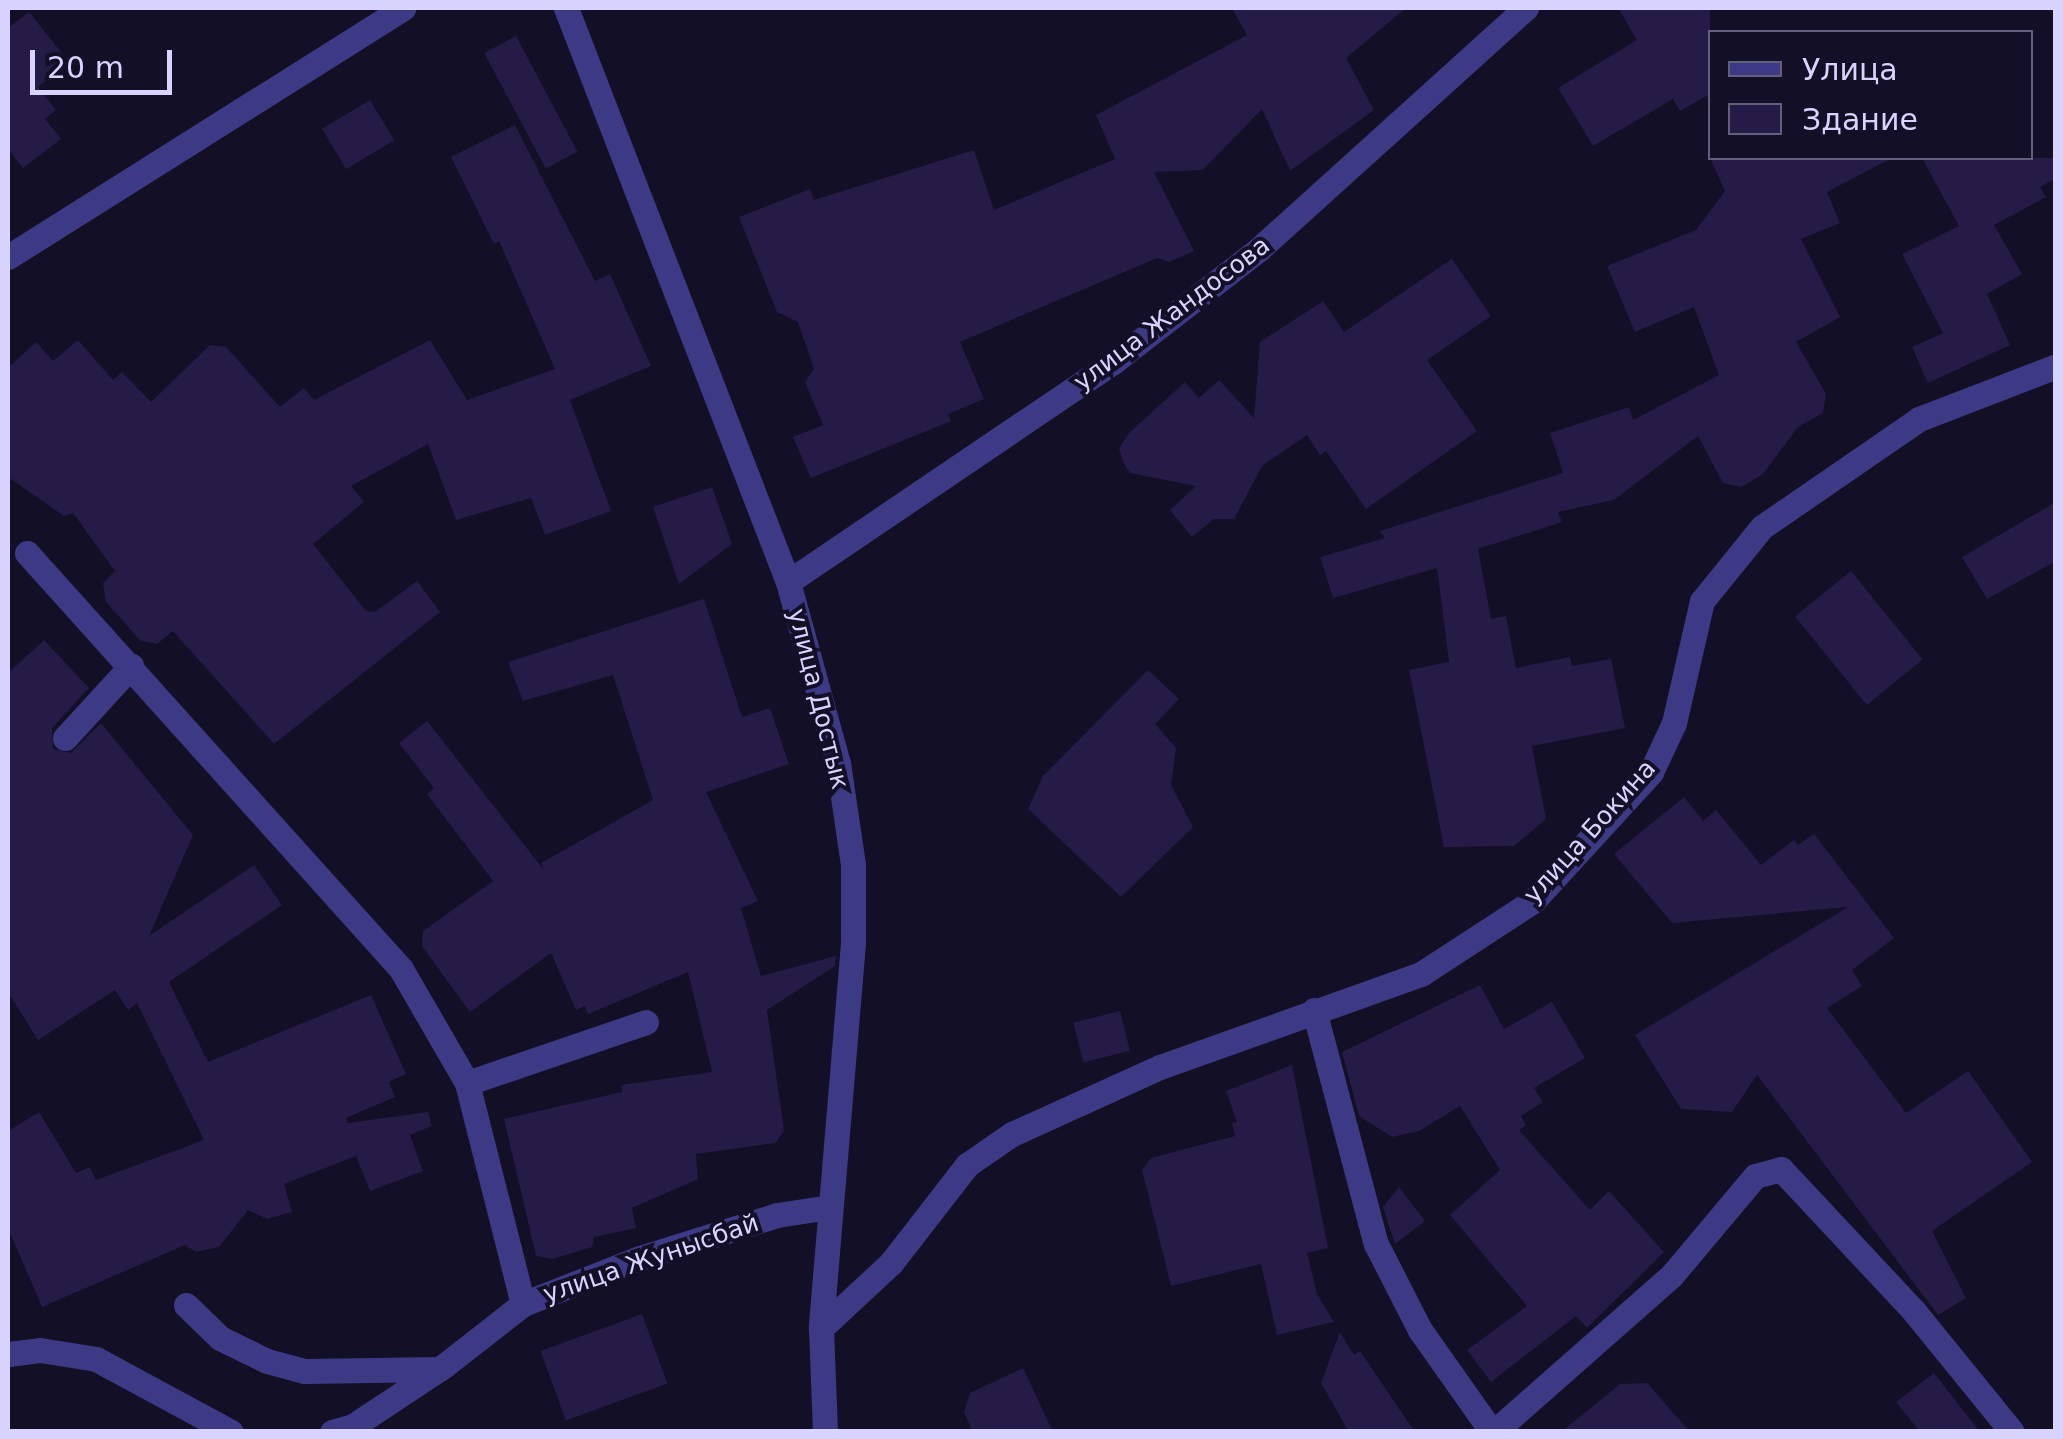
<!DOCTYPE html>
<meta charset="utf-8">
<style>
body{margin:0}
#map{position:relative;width:2063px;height:1439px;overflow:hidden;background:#130f26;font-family:"DejaVu Sans",sans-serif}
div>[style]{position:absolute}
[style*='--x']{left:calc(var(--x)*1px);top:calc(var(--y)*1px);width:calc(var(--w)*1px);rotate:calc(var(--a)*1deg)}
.building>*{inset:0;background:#241b47;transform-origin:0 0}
.minor>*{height:25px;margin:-12.5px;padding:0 12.5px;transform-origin:12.5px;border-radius:12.5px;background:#3d3a85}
span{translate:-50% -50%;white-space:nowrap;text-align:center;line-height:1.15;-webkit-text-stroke:8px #130f26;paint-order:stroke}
.street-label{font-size:25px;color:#d9d4ff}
.frame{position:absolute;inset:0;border:10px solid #d9d4ff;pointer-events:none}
.legend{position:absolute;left:1708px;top:30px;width:325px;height:130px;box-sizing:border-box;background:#130f26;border:2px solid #625e7d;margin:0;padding:12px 18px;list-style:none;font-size:30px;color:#d9d4ff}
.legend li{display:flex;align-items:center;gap:20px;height:50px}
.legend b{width:50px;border:2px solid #625e7d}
.scale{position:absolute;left:30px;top:50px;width:142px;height:45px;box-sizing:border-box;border:5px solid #d9d4ff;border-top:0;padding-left:12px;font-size:30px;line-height:35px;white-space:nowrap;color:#d9d4ff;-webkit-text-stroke:8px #130f26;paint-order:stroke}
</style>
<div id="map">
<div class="building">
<i style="clip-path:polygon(1232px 8px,1406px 8px,1346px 58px,1374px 110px,1290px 171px,1262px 109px,1203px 170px,1154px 172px,1194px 251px,1169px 262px,1157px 258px,960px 342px,984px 399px,948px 414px,951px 421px,811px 478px,793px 437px,823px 425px,805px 382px,814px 369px,798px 322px,777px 312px,739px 217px,810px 189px,814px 200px,974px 150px,994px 210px,1115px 159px,1096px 115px,1247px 35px)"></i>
<i style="clip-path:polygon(1618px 8px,1710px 8px,1710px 94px,1680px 111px,1673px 99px,1593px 146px,1558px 88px,1637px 40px)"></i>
<i style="clip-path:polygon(29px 12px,69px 62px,38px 87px,56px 110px,45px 119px,61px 139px,23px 168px,8px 149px,8px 28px)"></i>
<i style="left:516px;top:36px;width:131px;height:36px;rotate:62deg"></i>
<i style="left:370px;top:100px;width:47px;height:56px;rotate:59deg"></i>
<i style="clip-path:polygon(515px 125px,595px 281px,610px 274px,651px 366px,570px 400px,611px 511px,545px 535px,531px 498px,456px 520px,428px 444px,351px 486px,364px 502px,313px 544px,366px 611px,375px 612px,417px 581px,440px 612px,274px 744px,173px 631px,157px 644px,141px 641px,106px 602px,103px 583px,115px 571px,73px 513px,64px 516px,8px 477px,8px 368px,36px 342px,53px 361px,78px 340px,113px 380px,122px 372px,151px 402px,210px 345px,226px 347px,280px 407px,304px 388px,314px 400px,430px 340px,467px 400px,555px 369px,499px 241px,494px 244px,451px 157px)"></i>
<i style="clip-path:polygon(1710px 158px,1892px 158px,1827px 192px,1840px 223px,1801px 239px,1840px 317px,1796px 342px,1826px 394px,1823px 413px,1798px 427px,1762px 475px,1741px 487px,1723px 483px,1698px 436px,1614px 500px,1558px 512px,1562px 522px,1478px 549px,1491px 619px,1506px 616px,1516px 668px,1570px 657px,1572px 666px,1611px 659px,1625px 728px,1532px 746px,1546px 819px,1514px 846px,1444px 847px,1409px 670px,1449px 662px,1437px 568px,1333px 598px,1320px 557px,1385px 538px,1380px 531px,1563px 473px,1550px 433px,1629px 407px,1633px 420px,1719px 375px,1694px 307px,1635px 332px,1607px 266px,1696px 230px,1725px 191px)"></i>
<i style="clip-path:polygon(1922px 158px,2056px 158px,2056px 178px,2040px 187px,2046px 197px,1994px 225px,2022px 274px,1987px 294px,2010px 345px,1928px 383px,1912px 347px,1943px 333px,1902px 254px,1959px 226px)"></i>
<i style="clip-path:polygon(1452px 259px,1491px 316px,1427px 360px,1477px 431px,1366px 509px,1326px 451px,1320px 455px,1307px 435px,1262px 466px,1234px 519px,1214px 519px,1192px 537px,1170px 510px,1196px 486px,1130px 473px,1123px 462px,1119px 448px,1129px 433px,1185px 382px,1199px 398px,1219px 380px,1254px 418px,1260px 342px,1323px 301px,1344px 332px)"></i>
<i style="clip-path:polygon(712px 487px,732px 544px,679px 584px,653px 507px)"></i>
<i style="clip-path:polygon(2056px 502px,2056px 561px,1987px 599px,1962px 557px)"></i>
<i style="left:1851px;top:571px;width:114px;height:72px;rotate:51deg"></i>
<i style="clip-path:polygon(704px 599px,742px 717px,770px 708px,789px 764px,706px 792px,758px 901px,741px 908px,761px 976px,836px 956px,835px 966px,767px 1010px,784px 1131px,775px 1143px,696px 1154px,698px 1179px,632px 1208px,636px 1228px,594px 1237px,592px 1247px,552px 1259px,536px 1256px,504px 1119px,622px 1092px,621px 1085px,712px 1072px,688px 972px,588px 1014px,585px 1006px,576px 1010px,551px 953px,470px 1012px,422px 946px,423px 931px,493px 881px,427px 794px,434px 788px,399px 743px,427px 721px,544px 870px,541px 863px,653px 800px,613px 675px,523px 701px,508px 662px)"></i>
<i style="clip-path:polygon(44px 640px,89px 688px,52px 728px,53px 749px,71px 753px,101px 723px,193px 835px,149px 936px,254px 865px,282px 905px,169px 982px,208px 1062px,371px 995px,406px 1074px,389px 1082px,395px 1097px,346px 1118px,348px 1123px,428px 1112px,432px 1126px,410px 1135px,423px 1171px,370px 1191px,356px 1156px,284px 1184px,292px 1212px,267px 1219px,248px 1210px,219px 1247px,196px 1252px,185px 1245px,42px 1307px,8px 1228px,8px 1131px,39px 1112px,76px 1173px,90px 1167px,96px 1180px,204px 1140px,137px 1003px,128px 1010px,115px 990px,38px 1040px,8px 992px,8px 673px)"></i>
<i style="clip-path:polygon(1148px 670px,1179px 699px,1155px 724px,1176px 748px,1171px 785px,1193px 827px,1121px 897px,1028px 809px,1043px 776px)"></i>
<i style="clip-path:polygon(1684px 797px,1703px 821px,1716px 810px,1761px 865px,1794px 840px,1798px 845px,1814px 834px,1894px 938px,1852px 970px,1862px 986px,1827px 1008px,1906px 1113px,1968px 1071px,2032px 1162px,1932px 1231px,1966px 1298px,1938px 1315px,1757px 1075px,1732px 1112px,1681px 1109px,1635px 1035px,1848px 907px,1672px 923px,1614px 854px)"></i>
<i style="clip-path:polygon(1480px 985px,1504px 1029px,1552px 1002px,1585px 1058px,1534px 1088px,1543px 1102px,1521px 1116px,1526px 1125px,1519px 1130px,1590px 1210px,1609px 1191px,1664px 1252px,1587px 1328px,1576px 1316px,1491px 1382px,1467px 1350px,1527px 1306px,1450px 1215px,1500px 1170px,1460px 1106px,1419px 1131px,1392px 1137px,1359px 1116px,1342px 1052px)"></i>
<i style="left:1120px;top:1011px;width:41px;height:48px;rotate:76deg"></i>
<i style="clip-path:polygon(1292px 1065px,1328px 1248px,1307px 1253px,1317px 1294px,1334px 1322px,1277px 1335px,1261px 1264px,1171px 1286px,1142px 1170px,1151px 1158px,1235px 1136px,1232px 1123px,1237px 1122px,1226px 1091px)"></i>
<i style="clip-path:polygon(1399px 1187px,1425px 1221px,1395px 1244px,1383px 1207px)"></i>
<i style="left:642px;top:1314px;width:74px;height:108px;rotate:70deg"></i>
<i style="clip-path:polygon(1340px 1332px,1354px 1355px,1360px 1351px,1415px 1432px,1349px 1432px,1321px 1383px)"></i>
<i style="clip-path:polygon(1023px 1368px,1053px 1432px,973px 1432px,964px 1412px,970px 1393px)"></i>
<i style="clip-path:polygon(1934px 1373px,1980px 1432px,1920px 1432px,1896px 1402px)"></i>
<i style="clip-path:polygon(1647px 1383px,1690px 1432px,1561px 1432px,1620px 1384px)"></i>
</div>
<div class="minor">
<i style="--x:566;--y:8;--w:615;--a:68.86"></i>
<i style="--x:788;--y:582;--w:188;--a:74.6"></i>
<i style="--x:838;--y:763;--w:103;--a:81.6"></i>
<i style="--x:853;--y:865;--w:78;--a:90"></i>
<i style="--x:853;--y:943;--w:386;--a:94.8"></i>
<i style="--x:821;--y:1328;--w:104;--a:87.8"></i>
<i style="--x:8;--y:257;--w:467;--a:-32.2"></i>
<i style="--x:27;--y:553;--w:559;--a:48.04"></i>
<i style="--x:401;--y:969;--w:132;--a:59.9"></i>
<i style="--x:467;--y:1083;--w:228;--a:75.8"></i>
<i style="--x:788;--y:582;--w:392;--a:-34.1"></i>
<i style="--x:1113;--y:362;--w:185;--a:-37.7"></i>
<i style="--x:1259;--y:249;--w:360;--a:-42.1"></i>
<i style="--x:65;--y:738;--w:98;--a:-47.5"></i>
<i style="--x:1314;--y:1010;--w:242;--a:75.2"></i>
<i style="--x:1376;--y:1244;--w:97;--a:62.9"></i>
<i style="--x:1420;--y:1330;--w:125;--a:54.8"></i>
<i style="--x:467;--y:1083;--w:189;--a:-18.8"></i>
<i style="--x:186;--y:1305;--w:47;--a:44.1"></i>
<i style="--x:220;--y:1338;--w:52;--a:26.1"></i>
<i style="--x:267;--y:1361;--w:39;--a:15"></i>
<i style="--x:305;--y:1371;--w:134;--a:-0.9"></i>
<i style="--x:821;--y:1328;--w:96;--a:-42.9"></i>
<i style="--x:891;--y:1263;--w:124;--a:-52.2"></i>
<i style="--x:967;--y:1165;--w:55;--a:-34.6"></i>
<i style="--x:1012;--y:1134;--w:162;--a:-24.4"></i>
<i style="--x:1160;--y:1067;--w:277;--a:-19.6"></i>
<i style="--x:1421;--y:974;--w:134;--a:-33.1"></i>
<i style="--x:1533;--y:901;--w:175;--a:-47.5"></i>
<i style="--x:1651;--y:772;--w:54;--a:-64.9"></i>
<i style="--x:1674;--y:723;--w:125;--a:-77.1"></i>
<i style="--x:1702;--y:601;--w:95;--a:-51"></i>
<i style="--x:1762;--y:527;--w:191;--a:-34.5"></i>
<i style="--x:1919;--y:419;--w:147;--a:-21.1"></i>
<i style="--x:8;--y:1354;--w:32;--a:-7"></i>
<i style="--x:40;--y:1350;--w:57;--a:9.1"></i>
<i style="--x:96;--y:1359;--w:153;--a:28.4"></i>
<i style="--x:332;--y:1432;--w:22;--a:-16"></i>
<i style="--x:353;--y:1426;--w:110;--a:-33.5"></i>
<i style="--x:445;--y:1365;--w:99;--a:-38"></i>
<i style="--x:523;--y:1304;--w:123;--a:-21.5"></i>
<i style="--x:637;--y:1259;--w:147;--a:-17.4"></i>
<i style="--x:777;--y:1215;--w:53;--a:-8.7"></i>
<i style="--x:1494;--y:1432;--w:237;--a:-41.4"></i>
<i style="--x:1672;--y:1275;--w:129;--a:-50"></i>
<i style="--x:1755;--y:1176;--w:27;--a:-15"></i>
<i style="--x:1781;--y:1169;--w:193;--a:46.9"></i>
<i style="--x:1913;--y:1310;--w:157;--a:50.9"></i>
</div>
<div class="street-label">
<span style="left:1172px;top:314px;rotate:-37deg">улица Жандосова</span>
<span style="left:818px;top:699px;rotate:76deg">улица Достык</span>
<span style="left:1590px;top:832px;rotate:-48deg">улица Бокина</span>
<span style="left:651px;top:1259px;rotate:-19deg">улица Жунысбай</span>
</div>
<div class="frame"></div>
<ul class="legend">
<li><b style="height:12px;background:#3d3a85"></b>Улица</li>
<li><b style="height:28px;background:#241b47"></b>Здание</li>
</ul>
<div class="scale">20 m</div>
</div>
